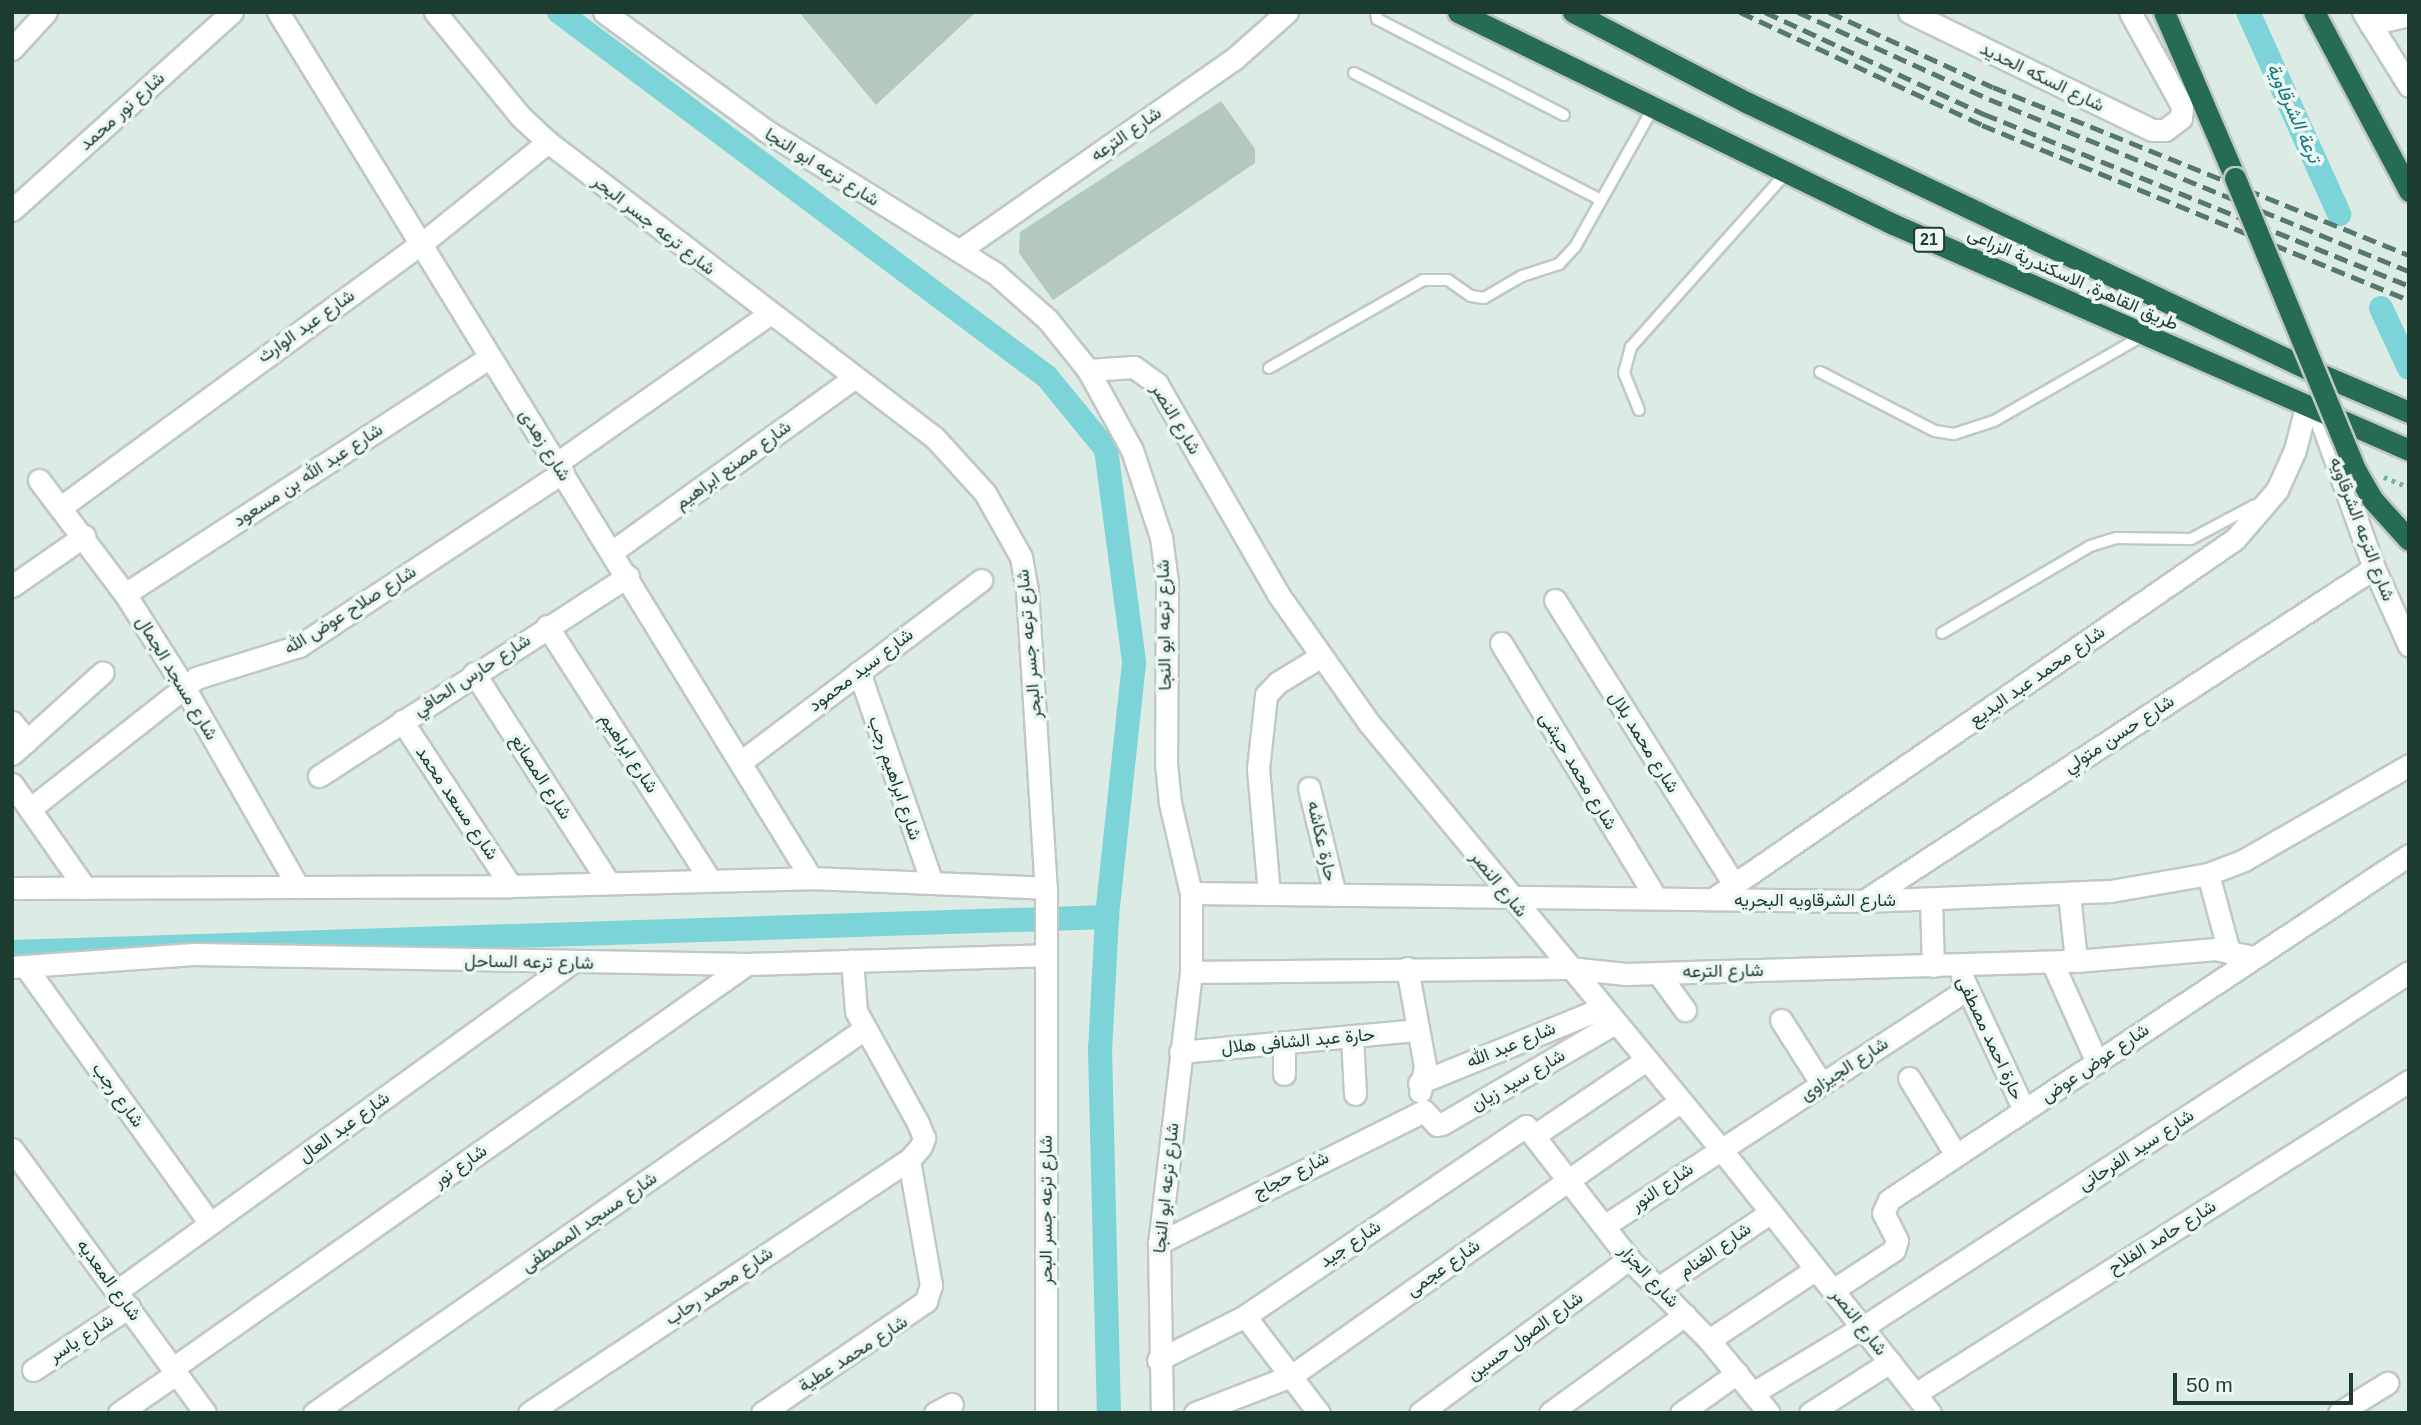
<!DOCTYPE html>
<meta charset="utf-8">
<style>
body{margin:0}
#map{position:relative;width:2421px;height:1425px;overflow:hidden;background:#dcebe3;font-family:Helvetica,Vazirmatn,sans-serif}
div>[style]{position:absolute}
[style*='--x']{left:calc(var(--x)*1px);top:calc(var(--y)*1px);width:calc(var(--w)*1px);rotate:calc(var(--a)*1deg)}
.canal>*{height:24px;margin:-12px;padding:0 12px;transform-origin:12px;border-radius:12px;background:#7cd3d8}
.building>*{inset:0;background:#b4c9be}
.path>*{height:4.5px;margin-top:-2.25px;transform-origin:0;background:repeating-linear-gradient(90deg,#79b29a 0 3.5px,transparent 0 8.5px)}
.roads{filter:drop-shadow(2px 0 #c0c8c5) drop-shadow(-2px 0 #c0c8c5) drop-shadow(0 2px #c0c8c5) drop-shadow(0 -2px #c0c8c5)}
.lane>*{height:10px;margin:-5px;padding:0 5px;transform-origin:5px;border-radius:5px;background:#fff}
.street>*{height:21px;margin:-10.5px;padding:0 10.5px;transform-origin:10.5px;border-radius:10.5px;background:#fff}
.highway>*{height:21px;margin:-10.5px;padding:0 10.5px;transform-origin:10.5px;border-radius:10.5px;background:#256b55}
.rail>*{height:5px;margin-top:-2.5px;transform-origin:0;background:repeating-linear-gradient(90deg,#56786b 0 14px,transparent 0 21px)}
.bridges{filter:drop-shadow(2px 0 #c0c8c5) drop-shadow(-2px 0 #c0c8c5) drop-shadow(0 2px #c0c8c5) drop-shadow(0 -2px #c0c8c5)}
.highway-bridge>*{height:21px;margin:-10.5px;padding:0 10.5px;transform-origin:10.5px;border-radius:10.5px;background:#256b55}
span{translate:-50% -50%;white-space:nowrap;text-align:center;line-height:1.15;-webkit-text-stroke:7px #edf7f1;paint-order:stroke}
.shield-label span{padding:2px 5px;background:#edf7f1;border:2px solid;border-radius:5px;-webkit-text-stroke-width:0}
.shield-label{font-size:16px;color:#1d3c30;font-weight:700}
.street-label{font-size:18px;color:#1d3c30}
.water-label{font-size:19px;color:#11777e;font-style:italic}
.frame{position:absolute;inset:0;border:14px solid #1d3c30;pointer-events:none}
.scale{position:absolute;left:2173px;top:1373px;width:180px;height:32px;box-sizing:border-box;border:4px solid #1d3c30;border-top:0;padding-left:9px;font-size:21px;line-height:24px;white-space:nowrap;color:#1d3c30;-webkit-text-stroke:5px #edf7f1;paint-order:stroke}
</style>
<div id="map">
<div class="canal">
<i style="--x:559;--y:12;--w:609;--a:36.79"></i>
<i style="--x:1047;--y:377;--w:93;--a:50.7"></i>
<i style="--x:1106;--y:449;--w:216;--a:82.5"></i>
<i style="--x:1134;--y:663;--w:255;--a:96.1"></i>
<i style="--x:1107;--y:917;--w:132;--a:93"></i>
<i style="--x:1100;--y:1049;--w:364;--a:88.6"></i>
<i style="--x:2248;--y:12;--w:222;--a:65.7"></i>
<i style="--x:2381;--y:308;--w:66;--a:65"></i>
<i style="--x:12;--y:952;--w:1096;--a:-1.83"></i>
</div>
<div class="building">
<i style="clip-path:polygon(799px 12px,976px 12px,876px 105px)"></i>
<i style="clip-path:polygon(1221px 101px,1255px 149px,1255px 163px,1053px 300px,1019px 253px,1020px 232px)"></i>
</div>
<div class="path">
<i style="--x:2384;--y:477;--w:27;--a:22"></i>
</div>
<div class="roads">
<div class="lane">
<i style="--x:1376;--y:12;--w:7;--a:82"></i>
<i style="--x:1377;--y:19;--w:210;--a:27.2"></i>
<i style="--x:1354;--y:73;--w:278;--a:27.2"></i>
<i style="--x:1269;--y:368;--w:177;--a:-29.7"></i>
<i style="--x:1423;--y:280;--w:25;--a:0"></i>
<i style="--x:1448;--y:280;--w:28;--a:35"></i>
<i style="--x:1471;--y:296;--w:13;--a:9"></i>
<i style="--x:1484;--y:298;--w:44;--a:-30.1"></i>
<i style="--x:1522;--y:276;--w:39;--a:-18"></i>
<i style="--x:1559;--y:264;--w:23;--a:-47"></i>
<i style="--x:1575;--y:247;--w:159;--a:-60.7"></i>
<i style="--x:1820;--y:372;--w:129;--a:27.2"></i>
<i style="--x:1935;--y:431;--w:19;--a:9"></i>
<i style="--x:1954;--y:434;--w:42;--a:-18"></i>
<i style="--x:1994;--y:421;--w:173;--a:-29.8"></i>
<i style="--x:1639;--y:410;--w:40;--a:-112"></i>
<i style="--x:1624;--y:373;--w:27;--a:-75"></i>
<i style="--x:1631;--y:347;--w:233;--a:-48.3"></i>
<i style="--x:1942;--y:633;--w:172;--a:-30.4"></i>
<i style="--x:2090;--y:546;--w:27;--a:-17"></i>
<i style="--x:2116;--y:538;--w:75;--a:0.8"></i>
<i style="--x:2191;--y:539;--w:72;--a:-28"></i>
</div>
<div class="street">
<i style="--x:278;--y:12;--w:1017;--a:58.39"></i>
<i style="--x:435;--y:12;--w:134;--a:50.7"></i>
<i style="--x:520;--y:116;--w:38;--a:43"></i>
<i style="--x:548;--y:142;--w:487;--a:37.4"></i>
<i style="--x:935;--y:438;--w:74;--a:47.7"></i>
<i style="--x:985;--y:493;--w:73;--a:60.6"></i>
<i style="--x:1021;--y:557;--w:34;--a:80"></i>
<i style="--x:1027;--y:590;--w:299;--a:86.4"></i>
<i style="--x:1046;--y:888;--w:525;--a:90"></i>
<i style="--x:604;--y:12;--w:200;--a:36.2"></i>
<i style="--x:765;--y:130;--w:272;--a:31.9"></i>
<i style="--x:996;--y:274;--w:69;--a:41.5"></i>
<i style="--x:1048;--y:320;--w:64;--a:51.3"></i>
<i style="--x:1088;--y:370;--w:91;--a:61.2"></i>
<i style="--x:1132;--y:450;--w:92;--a:71.6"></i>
<i style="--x:1161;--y:537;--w:45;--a:82.4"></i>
<i style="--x:1167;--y:582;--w:181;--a:90.3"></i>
<i style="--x:1166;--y:763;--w:40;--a:84.3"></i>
<i style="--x:1170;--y:803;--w:92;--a:76.9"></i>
<i style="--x:1191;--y:893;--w:79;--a:90"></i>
<i style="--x:1191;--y:972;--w:273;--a:96.7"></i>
<i style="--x:1159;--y:1243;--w:170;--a:89"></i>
<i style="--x:1909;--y:12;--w:270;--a:25.9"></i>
<i style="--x:2152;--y:130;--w:13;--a:0"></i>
<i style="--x:2165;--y:130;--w:20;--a:-37"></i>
<i style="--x:2181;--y:118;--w:12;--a:-85"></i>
<i style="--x:2182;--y:106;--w:107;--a:-119"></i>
<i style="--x:2363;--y:12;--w:87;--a:58.1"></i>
<i style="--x:2370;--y:24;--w:40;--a:-13"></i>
<i style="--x:12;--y:49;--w:50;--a:-47.4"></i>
<i style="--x:12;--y:210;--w:296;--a:-42"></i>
<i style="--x:960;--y:250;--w:334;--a:-34.9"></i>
<i style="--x:1234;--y:59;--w:71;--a:-41.6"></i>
<i style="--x:1088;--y:370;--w:46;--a:-3.7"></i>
<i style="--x:1134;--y:367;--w:29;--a:36"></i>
<i style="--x:1157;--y:384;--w:242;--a:60"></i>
<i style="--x:1278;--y:594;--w:158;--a:54.8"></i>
<i style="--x:1369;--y:723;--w:551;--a:50.45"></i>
<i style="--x:1720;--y:1148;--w:338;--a:51.6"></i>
<i style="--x:2318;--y:412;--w:166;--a:70.3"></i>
<i style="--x:2374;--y:568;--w:85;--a:65.8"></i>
<i style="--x:557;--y:463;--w:259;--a:-35.1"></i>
<i style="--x:39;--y:480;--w:143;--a:53"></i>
<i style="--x:125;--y:594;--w:110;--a:57.6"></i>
<i style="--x:184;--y:687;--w:230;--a:60.3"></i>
<i style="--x:61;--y:507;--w:446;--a:-36.2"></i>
<i style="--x:421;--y:244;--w:163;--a:-38.8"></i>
<i style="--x:613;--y:551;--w:297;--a:-35.7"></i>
<i style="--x:12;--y:586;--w:88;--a:-34.8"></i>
<i style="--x:125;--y:594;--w:435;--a:-33"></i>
<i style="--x:1555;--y:600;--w:336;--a:57.8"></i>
<i style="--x:547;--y:626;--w:302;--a:57.3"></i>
<i style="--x:1501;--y:643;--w:298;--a:58.7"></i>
<i style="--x:859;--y:672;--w:223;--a:70.9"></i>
<i style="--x:474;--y:673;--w:248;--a:57.3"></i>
<i style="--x:402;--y:721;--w:198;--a:56.6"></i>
<i style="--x:12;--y:722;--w:24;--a:52"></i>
<i style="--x:12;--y:754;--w:122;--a:-42"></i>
<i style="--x:742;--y:761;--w:300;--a:-37.1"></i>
<i style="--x:319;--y:776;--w:368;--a:-32.9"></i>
<i style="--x:12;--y:784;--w:127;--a:54.9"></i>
<i style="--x:1309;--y:788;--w:110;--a:76.3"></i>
<i style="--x:31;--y:808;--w:210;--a:-38.2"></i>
<i style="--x:196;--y:678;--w:108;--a:-17.3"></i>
<i style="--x:299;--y:646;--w:316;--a:-33.4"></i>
<i style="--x:2208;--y:874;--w:81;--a:74.9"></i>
<i style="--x:12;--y:888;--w:499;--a:-0.2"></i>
<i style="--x:511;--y:886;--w:300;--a:-1.5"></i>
<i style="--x:811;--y:878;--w:235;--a:2.4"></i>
<i style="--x:1191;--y:893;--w:673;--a:0.68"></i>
<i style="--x:1864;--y:901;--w:247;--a:-2.3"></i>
<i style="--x:2111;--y:891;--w:98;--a:-9.9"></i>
<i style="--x:2208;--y:874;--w:39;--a:-21"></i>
<i style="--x:2244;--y:860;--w:190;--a:-29.9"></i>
<i style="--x:1269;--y:894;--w:125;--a:-95"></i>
<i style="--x:1258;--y:769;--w:74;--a:-83.8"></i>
<i style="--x:1266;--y:695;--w:16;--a:-47"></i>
<i style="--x:1277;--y:683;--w:50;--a:-31.2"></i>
<i style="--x:2069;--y:894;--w:67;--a:84"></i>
<i style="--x:1713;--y:899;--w:634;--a:-34.59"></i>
<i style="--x:2235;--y:539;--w:65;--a:-49.4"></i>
<i style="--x:2277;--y:490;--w:44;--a:-65.8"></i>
<i style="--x:2295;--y:450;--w:44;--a:-75.7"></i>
<i style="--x:1931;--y:900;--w:66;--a:88.3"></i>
<i style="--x:1864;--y:901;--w:609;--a:-33.14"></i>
<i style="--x:2052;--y:962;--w:110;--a:65.8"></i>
<i style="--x:25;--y:966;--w:317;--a:54.3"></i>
<i style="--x:12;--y:967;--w:182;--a:-4.1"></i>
<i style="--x:194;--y:954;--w:553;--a:1.04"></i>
<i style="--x:747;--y:964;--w:299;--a:-1.7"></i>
<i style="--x:1407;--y:968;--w:100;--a:79.6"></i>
<i style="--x:1425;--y:1066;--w:26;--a:101"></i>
<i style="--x:1191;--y:972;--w:378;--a:-0.6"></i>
<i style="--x:1569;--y:968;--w:57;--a:6"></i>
<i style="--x:1626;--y:974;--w:450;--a:-1.7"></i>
<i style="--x:2076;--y:961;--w:140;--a:-4.9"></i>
<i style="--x:2215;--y:949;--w:40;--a:12"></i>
<i style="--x:1658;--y:973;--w:46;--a:53.9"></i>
<i style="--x:1962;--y:977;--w:147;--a:65"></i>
<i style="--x:1781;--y:1020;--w:75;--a:57.6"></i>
<i style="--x:1352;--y:1036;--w:58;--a:87"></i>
<i style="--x:1180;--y:1052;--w:237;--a:-5.3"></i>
<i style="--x:1284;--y:1074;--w:32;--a:-90"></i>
<i style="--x:1909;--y:1078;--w:90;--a:58.6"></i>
<i style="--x:1419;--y:1083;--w:199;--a:-22.2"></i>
<i style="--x:1424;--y:1111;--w:19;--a:47"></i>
<i style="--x:1437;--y:1125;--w:5;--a:-11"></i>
<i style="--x:1442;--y:1124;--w:200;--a:-30.3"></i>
<i style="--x:1535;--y:1135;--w:134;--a:-34"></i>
<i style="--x:12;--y:1149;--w:327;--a:53.8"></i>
<i style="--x:1604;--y:1226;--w:434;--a:-33.1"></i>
<i style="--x:1159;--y:1243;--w:296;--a:-26.5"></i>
<i style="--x:1658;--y:1288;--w:136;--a:-33.9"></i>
<i style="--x:1833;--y:1290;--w:73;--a:-33.3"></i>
<i style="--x:1894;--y:1250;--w:10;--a:-73"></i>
<i style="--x:1897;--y:1240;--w:30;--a:-117"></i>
<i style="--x:1883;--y:1213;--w:14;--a:-65"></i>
<i style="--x:1889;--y:1200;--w:624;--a:-33.56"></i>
<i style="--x:117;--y:1291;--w:560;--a:-35.85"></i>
<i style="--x:1245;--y:1316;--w:122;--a:52.7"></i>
<i style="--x:1709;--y:1340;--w:128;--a:-33.6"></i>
<i style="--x:1158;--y:1360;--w:97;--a:-26.8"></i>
<i style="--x:1245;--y:1316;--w:339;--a:-34.1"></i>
<i style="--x:1526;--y:1126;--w:168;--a:52.2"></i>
<i style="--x:1629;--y:1259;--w:114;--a:45.4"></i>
<i style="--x:1709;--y:1340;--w:94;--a:50.6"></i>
<i style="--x:173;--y:1368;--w:702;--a:-35.14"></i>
<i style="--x:33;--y:1370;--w:115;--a:-33.3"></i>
<i style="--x:1753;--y:1393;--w:128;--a:-31"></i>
<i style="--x:1863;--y:1327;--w:651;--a:-33.03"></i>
<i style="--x:1915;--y:1394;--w:585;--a:-32.36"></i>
<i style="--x:119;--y:1413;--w:70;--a:-34.6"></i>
<i style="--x:314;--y:1413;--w:669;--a:-34.9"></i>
<i style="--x:529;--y:1413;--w:457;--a:-33.7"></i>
<i style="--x:909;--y:1160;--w:18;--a:-49"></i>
<i style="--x:921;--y:1146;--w:9;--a:-69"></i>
<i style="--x:924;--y:1138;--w:16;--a:-112"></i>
<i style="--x:918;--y:1123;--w:128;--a:-119"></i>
<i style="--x:856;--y:1011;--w:51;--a:-94.5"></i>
<i style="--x:762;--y:1413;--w:199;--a:-34.3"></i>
<i style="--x:926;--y:1301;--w:17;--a:-73"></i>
<i style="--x:931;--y:1285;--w:127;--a:-100"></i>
<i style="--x:935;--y:1413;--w:19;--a:-28"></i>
<i style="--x:1195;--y:1413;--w:103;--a:-21.1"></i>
<i style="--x:1291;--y:1376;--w:476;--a:-35.2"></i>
<i style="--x:1420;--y:1413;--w:260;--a:-36.4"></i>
<i style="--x:1550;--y:1413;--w:167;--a:-36"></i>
<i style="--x:1681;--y:1413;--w:69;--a:-35.5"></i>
<i style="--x:1810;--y:1413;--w:95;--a:-32.5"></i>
<i style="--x:2339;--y:1413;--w:57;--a:-32"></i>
</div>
<div class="highway">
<i style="--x:1458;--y:12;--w:484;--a:26"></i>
<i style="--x:1893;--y:224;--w:563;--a:23.65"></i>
<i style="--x:1573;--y:12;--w:197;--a:27.5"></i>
<i style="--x:1748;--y:103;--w:620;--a:25.41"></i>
<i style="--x:2308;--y:369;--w:110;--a:23.1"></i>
<i style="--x:2164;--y:12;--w:181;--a:66.8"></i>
<i style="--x:2314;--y:12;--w:203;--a:62"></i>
</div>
</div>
<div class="rail">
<i style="--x:1740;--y:12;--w:267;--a:25"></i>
<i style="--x:1982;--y:125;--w:461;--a:22.3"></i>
<i style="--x:1765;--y:12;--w:242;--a:25"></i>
<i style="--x:1984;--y:114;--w:458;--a:22"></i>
<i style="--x:1798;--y:12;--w:210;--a:24.5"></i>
<i style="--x:1989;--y:99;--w:454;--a:22.3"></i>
<i style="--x:1829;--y:12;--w:180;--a:24.6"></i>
<i style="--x:1993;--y:87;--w:449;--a:22"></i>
</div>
<div class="bridges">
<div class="highway-bridge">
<i style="--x:2235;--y:178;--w:317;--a:67.6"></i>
<i style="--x:2356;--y:471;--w:32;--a:60"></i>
<i style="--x:2372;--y:499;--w:55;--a:47.9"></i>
</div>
</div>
<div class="shield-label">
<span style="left:1929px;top:240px">21</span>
</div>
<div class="street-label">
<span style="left:2042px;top:77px;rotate:26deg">شارع السكه الحديد</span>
<span style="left:122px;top:111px;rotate:-42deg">شارع نور محمد</span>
<span style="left:1126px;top:134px;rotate:-35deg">شارع الترعه</span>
<span style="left:822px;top:167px;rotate:32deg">شارع ترعه ابو النجا</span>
<span style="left:654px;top:225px;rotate:38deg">شارع ترعه جسر البحر</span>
<span style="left:2073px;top:279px;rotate:24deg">طريق القاهرة, الاسكندرية الزراعى</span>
<span style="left:306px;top:326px;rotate:-35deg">شارع عبد الوارث</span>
<span style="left:1176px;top:419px;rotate:59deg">شارع النصر</span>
<span style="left:545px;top:445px;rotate:58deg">شارع زهدى</span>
<span style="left:733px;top:465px;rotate:-36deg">شارع مصنع ابراهيم</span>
<span style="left:308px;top:475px;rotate:-33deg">شارع عبد الله بن مسعود</span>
<span style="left:2362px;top:529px;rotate:69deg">شارع الترعه الشرقاويه</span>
<span style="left:350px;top:610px;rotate:-32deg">شارع صلاح عوض الله</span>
<span style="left:1164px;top:625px;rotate:-91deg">شارع ترعه ابو النجا</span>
<span style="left:1029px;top:644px;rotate:-95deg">شارع ترعه جسر البحر</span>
<span style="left:861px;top:670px;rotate:-37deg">شارع سيد محمود</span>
<span style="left:472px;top:675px;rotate:-33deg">شارع حارس الحافي</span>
<span style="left:2037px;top:676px;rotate:-35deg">شارع محمد عبد البديع</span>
<span style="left:177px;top:678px;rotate:59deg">شارع مسجد الجمال</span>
<span style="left:2119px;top:734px;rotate:-33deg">شارع حسن متولي</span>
<span style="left:1644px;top:742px;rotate:58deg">شارع محمد بلال</span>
<span style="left:629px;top:753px;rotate:57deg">شارع ابراهيم</span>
<span style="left:1578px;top:771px;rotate:59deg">شارع محمد حبشى</span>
<span style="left:541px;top:777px;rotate:57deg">شارع المصانع</span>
<span style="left:895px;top:778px;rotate:71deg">شارع ابراهيم رجب</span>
<span style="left:457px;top:803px;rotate:56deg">شارع مسعد محمد</span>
<span style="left:1322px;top:841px;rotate:77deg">حارة عكاشه</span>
<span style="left:1499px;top:884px;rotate:51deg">شارع النصر</span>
<span style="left:1815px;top:900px">شارع الشرقاويه البحريه</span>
<span style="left:529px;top:962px;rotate:1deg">شارع ترعه الساحل</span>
<span style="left:1723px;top:971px;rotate:-1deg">شارع الترعه</span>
<span style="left:1990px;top:1038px;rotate:65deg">حارة احمد مصطفى</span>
<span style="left:1298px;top:1041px;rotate:-5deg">حارة عبد الشافى هلال</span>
<span style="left:1511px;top:1045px;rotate:-22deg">شارع عبد الله</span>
<span style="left:2095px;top:1063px;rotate:-34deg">شارع عوض عوض</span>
<span style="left:1844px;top:1069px;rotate:-33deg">شارع الجيزاوى</span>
<span style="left:1518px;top:1080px;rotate:-30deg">شارع سيد زيان</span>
<span style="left:118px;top:1095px;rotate:54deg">شارع رجب</span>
<span style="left:344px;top:1127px;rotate:-36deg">شارع عبد العال</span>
<span style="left:2136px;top:1150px;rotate:-33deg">شارع سيد الفرحانى</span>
<span style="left:460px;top:1166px;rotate:-35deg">شارع نور</span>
<span style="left:1291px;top:1175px;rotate:-27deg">شارع حجاج</span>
<span style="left:1662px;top:1187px;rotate:-34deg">شارع النور</span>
<span style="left:1166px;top:1188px;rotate:-84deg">شارع ترعه ابو النجا</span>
<span style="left:1046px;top:1210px;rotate:-90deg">شارع ترعه جسر البحر</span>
<span style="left:589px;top:1222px;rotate:-35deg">شارع مسجد المصطفى</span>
<span style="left:2162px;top:1237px;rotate:-32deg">شارع حامد الفلاح</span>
<span style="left:1350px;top:1244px;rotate:-34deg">شارع جيد</span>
<span style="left:1715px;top:1250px;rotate:-34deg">شارع الغنام</span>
<span style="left:1443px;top:1268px;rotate:-35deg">شارع عجمى</span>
<span style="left:1649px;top:1276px;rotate:47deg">شارع الجزار</span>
<span style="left:109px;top:1280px;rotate:54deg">شارع المعديه</span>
<span style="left:719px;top:1286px;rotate:-34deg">شارع محمد رحاب</span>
<span style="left:1859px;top:1322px;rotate:52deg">شارع النصر</span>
<span style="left:1525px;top:1336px;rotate:-36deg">شارع الصول حسين</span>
<span style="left:81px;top:1338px;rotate:-33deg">شارع ياسر</span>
<span style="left:853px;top:1354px;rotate:-33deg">شارع محمد عطية</span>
</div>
<div class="water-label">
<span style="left:2294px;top:113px;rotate:66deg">ترعة الشرقاوية</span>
</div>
<div class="frame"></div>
<div class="scale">50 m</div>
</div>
